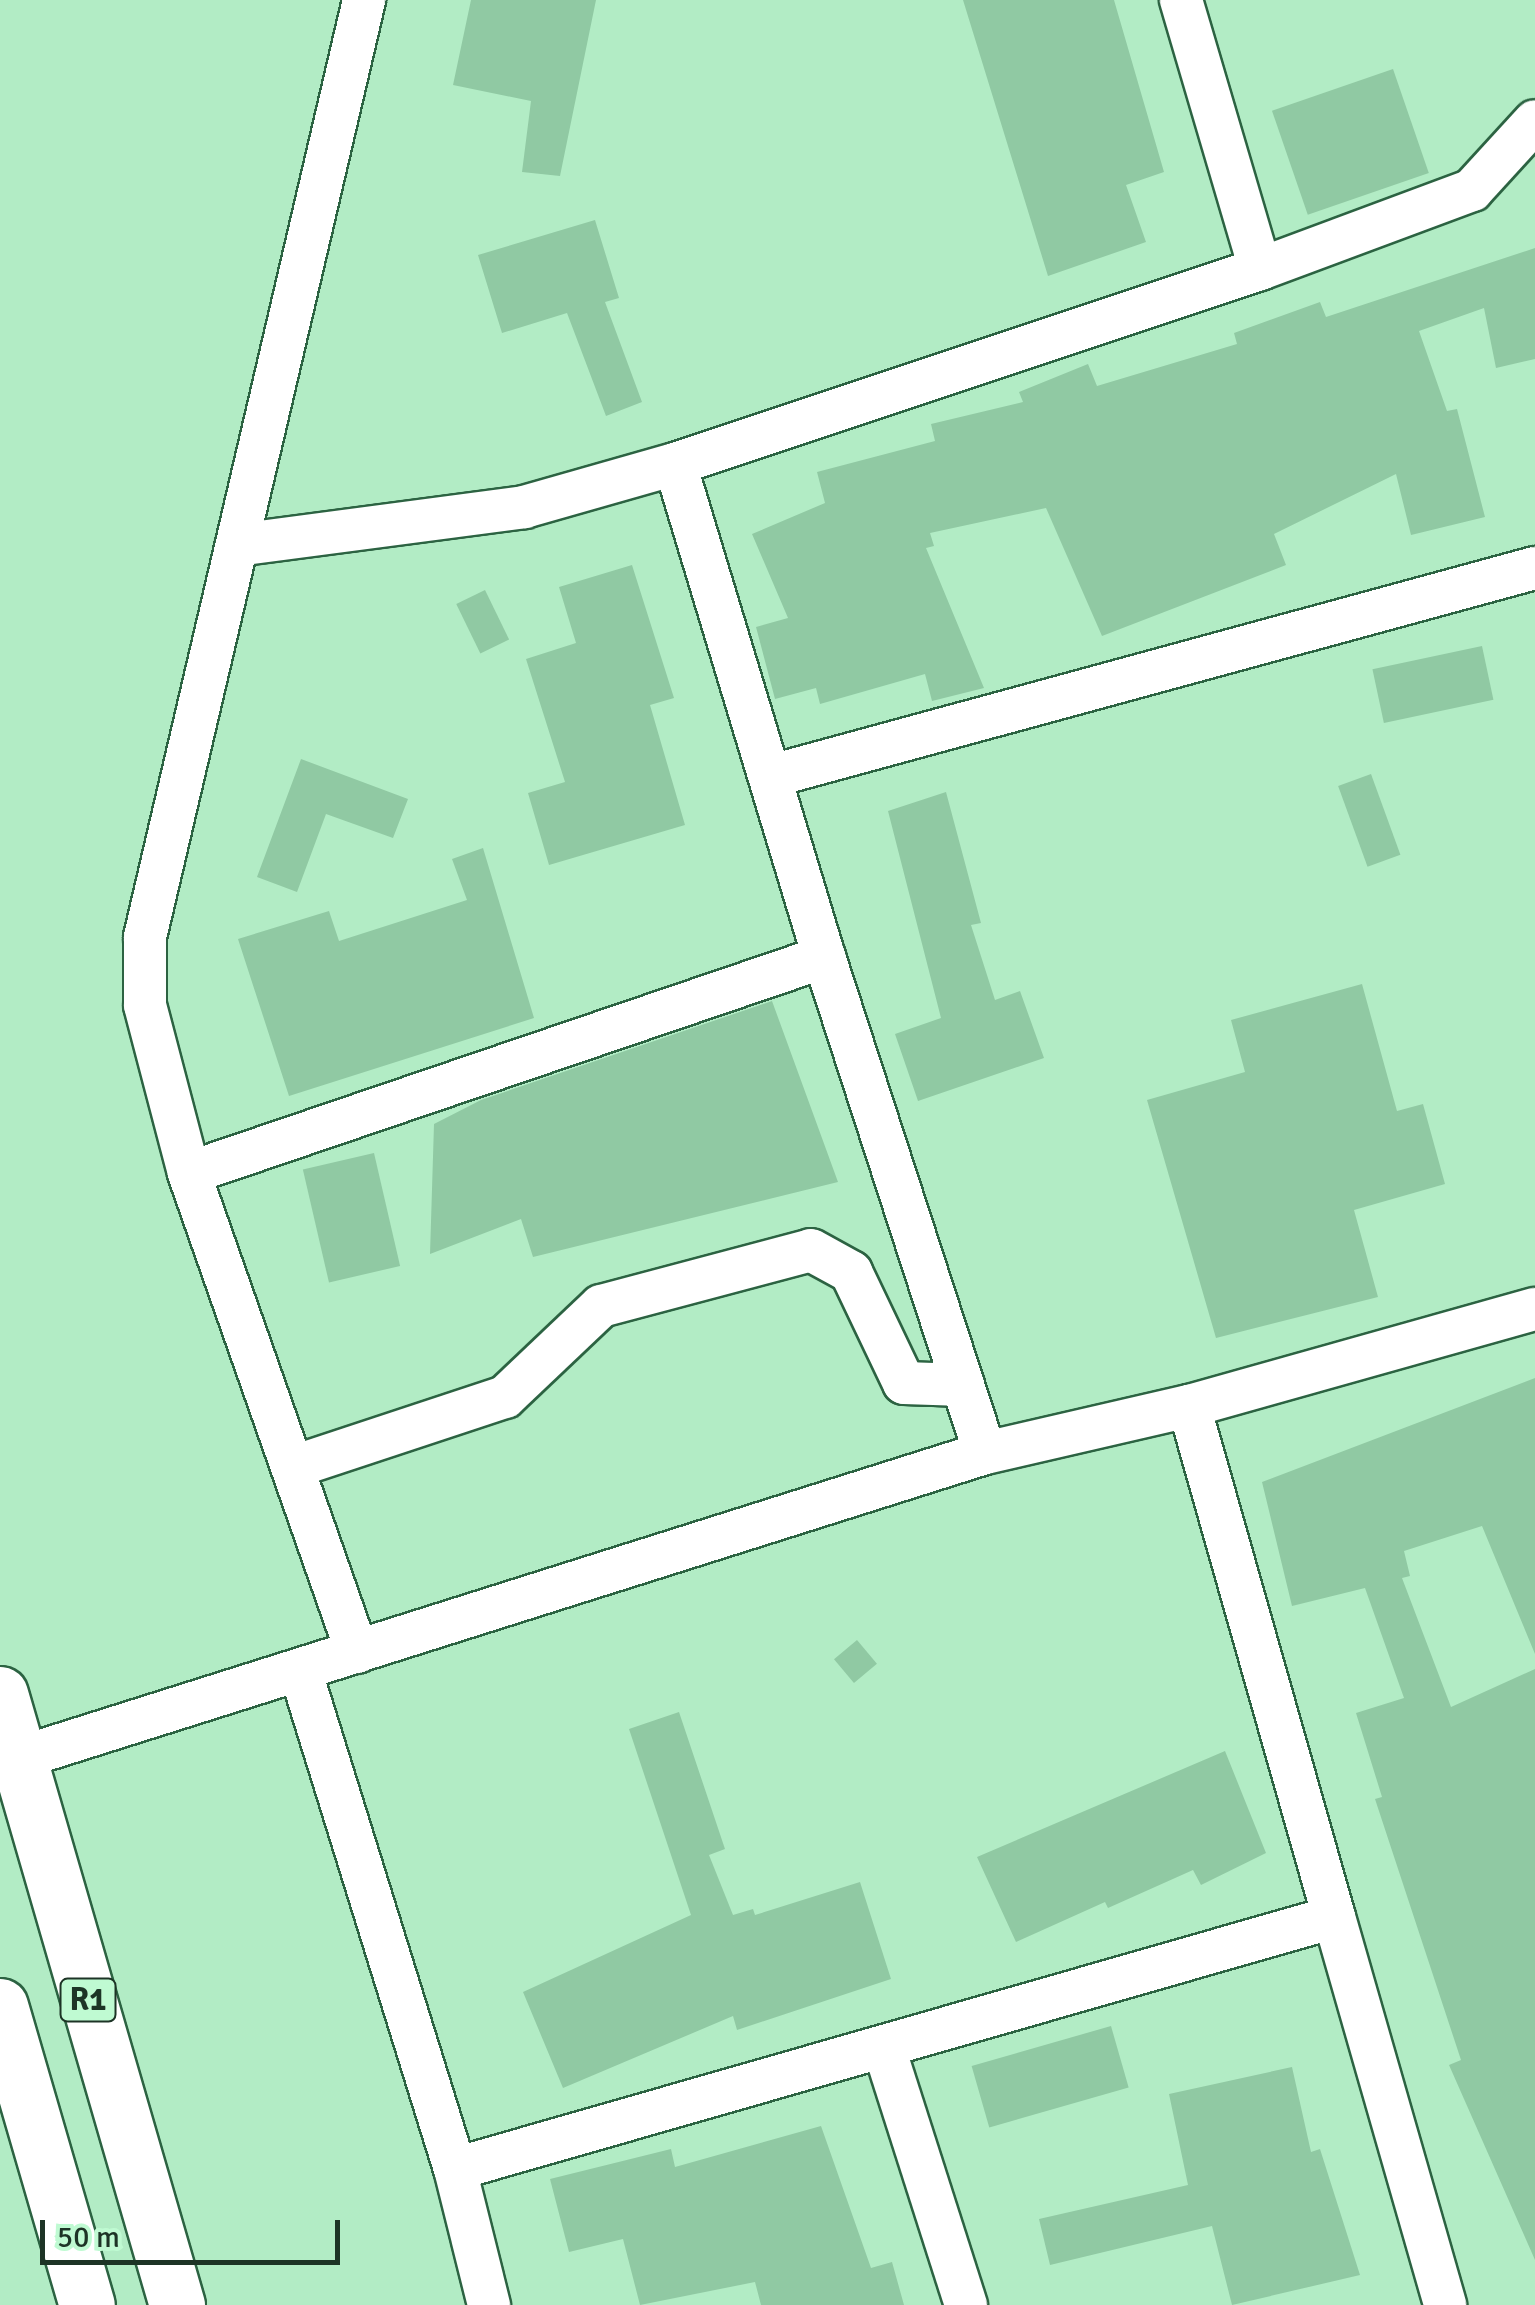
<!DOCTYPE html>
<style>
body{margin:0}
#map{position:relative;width:1535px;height:2305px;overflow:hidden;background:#b2ecc5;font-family:Signika,sans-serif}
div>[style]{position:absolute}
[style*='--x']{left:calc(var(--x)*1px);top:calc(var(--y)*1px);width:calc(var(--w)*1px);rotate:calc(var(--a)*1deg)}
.building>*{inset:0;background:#90c9a3;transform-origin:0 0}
.roads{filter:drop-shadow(2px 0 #2c6342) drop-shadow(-2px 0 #2c6342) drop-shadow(0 2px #2c6342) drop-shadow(0 -2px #2c6342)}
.minor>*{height:42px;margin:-21px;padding:0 21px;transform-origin:21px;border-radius:21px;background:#fff}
.highway>*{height:55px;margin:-27.5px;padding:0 27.5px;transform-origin:27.5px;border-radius:27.5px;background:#fff}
span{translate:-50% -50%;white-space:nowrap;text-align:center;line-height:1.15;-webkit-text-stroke:9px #bffad2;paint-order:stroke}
.shield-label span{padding:2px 8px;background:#bffad2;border:2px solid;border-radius:8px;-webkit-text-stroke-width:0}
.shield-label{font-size:32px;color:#1d3426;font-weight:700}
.scale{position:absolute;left:40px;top:2220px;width:300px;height:45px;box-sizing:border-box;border:5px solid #1d3426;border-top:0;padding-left:12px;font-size:30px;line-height:35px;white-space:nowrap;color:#1d3426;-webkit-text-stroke:8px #bffad2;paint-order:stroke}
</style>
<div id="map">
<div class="building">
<i style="clip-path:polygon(471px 0,596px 0,560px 176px,522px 172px,531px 101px,453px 85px)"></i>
<i style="clip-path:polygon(963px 0,1114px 0,1164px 172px,1126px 185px,1146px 242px,1048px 276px)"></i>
<i style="left:1393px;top:69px;width:110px;height:128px;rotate:71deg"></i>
<i style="clip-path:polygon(595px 220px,619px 298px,605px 302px,642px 402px,606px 416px,567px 313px,502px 333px,478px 255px)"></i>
<i style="clip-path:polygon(1535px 248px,1535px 359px,1496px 368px,1484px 308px,1419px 331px,1447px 411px,1457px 409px,1485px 517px,1411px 535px,1396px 474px,1274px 534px,1286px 565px,1102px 636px,1046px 508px,930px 533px,934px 546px,926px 548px,984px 688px,932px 701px,925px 674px,820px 704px,816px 688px,775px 699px,756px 627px,788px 618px,752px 534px,825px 503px,817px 472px,935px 441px,931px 424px,1023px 402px,1019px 392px,1088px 364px,1097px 386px,1237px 344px,1234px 333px,1320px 302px,1326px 317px)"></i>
<i style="clip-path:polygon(632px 565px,674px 698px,650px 705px,685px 825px,549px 865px,528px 793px,565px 782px,526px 659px,576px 643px,559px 587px)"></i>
<i style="left:485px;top:590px;width:55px;height:32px;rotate:64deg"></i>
<i style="left:1482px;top:646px;width:55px;height:112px;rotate:78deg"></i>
<i style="clip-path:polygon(301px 759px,408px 799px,393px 838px,326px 814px,297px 892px,257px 877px)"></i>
<i style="left:1371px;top:774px;width:86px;height:35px;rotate:70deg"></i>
<i style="clip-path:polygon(946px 792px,981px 923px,971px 925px,995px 1000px,1020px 991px,1044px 1058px,918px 1101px,895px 1034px,941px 1018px,888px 811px)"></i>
<i style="clip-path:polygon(483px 848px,534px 1018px,289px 1096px,238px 939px,329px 911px,339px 941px,467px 900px,452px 859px)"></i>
<i style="clip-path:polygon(1362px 984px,1397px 1111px,1423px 1104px,1445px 1184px,1354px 1210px,1378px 1297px,1216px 1338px,1147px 1100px,1245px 1072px,1231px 1020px)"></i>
<i style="clip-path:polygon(772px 1001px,838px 1182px,533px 1257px,521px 1219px,430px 1254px,434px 1124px,481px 1100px)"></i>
<i style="left:374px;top:1153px;width:116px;height:73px;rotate:77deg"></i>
<i style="clip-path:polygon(1535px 1378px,1535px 1654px,1482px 1526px,1404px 1551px,1410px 1576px,1402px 1578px,1451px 1707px,1535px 1669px,1535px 2260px,1449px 2065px,1461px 2060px,1375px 1799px,1382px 1797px,1356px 1713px,1404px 1698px,1365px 1588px,1292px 1606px,1262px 1482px)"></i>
<i style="left:857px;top:1640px;width:31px;height:30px;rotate:50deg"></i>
<i style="clip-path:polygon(679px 1712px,725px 1849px,709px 1855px,733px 1915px,753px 1909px,755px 1915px,860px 1882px,891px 1979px,737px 2030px,733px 2016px,563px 2088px,523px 1992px,691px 1915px,629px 1729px)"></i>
<i style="clip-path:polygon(1225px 1751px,1266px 1853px,1201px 1885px,1193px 1870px,1108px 1908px,1105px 1902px,1016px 1942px,977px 1857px)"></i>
<i style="left:1111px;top:2026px;width:64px;height:145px;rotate:74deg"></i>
<i style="clip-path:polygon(1292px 2067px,1311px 2152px,1320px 2149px,1360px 2275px,1232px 2305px,1212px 2226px,1050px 2265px,1039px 2219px,1188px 2185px,1169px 2094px)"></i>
<i style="clip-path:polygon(821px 2126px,871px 2268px,892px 2262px,904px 2305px,761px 2305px,755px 2282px,640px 2305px,623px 2239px,569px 2252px,550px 2179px,671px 2149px,675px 2167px)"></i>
</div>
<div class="roads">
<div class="minor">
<i style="--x:1181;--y:0;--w:280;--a:73.6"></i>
<i style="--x:237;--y:545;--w:290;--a:-7.5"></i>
<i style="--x:524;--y:507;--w:157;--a:-15.9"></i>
<i style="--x:675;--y:464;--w:617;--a:-18.43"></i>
<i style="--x:1260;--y:269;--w:226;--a:-20.4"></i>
<i style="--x:1472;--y:190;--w:93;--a:-47.6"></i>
<i style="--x:775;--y:775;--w:788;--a:-15.24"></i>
<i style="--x:824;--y:957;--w:521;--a:72.02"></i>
<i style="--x:189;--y:1173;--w:671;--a:-18.79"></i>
<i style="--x:824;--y:957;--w:515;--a:-106.82"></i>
<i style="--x:1189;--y:1406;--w:531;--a:74.16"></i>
<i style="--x:296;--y:1466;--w:220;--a:-18.3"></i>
<i style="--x:505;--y:1397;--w:132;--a:-43.5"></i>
<i style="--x:601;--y:1306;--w:217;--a:-14.9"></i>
<i style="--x:811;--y:1250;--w:46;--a:28.8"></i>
<i style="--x:851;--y:1272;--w:123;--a:64.5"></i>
<i style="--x:904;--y:1383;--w:59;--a:1.9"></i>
<i style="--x:357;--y:1652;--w:508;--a:-109.33"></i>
<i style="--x:189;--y:1173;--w:174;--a:-104.7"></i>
<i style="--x:145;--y:1005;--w:68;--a:-90"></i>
<i style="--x:145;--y:937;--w:962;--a:-76.84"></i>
<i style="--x:301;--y:1673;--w:519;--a:72.75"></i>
<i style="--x:0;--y:1764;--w:1033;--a:-17.52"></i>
<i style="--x:985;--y:1453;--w:209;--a:-13"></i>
<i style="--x:1189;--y:1406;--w:359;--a:-15.7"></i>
<i style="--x:884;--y:2048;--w:270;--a:72.3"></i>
<i style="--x:489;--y:2305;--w:140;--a:-104"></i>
<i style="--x:455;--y:2169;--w:914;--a:-16"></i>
<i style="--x:1334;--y:1917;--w:404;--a:74"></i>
</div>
<div class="highway">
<i style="--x:0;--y:1694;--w:636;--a:73.84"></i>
<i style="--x:0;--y:2006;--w:311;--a:73.8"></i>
</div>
</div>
<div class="shield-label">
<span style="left:88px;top:2000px">R1</span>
</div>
<div class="scale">50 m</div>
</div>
